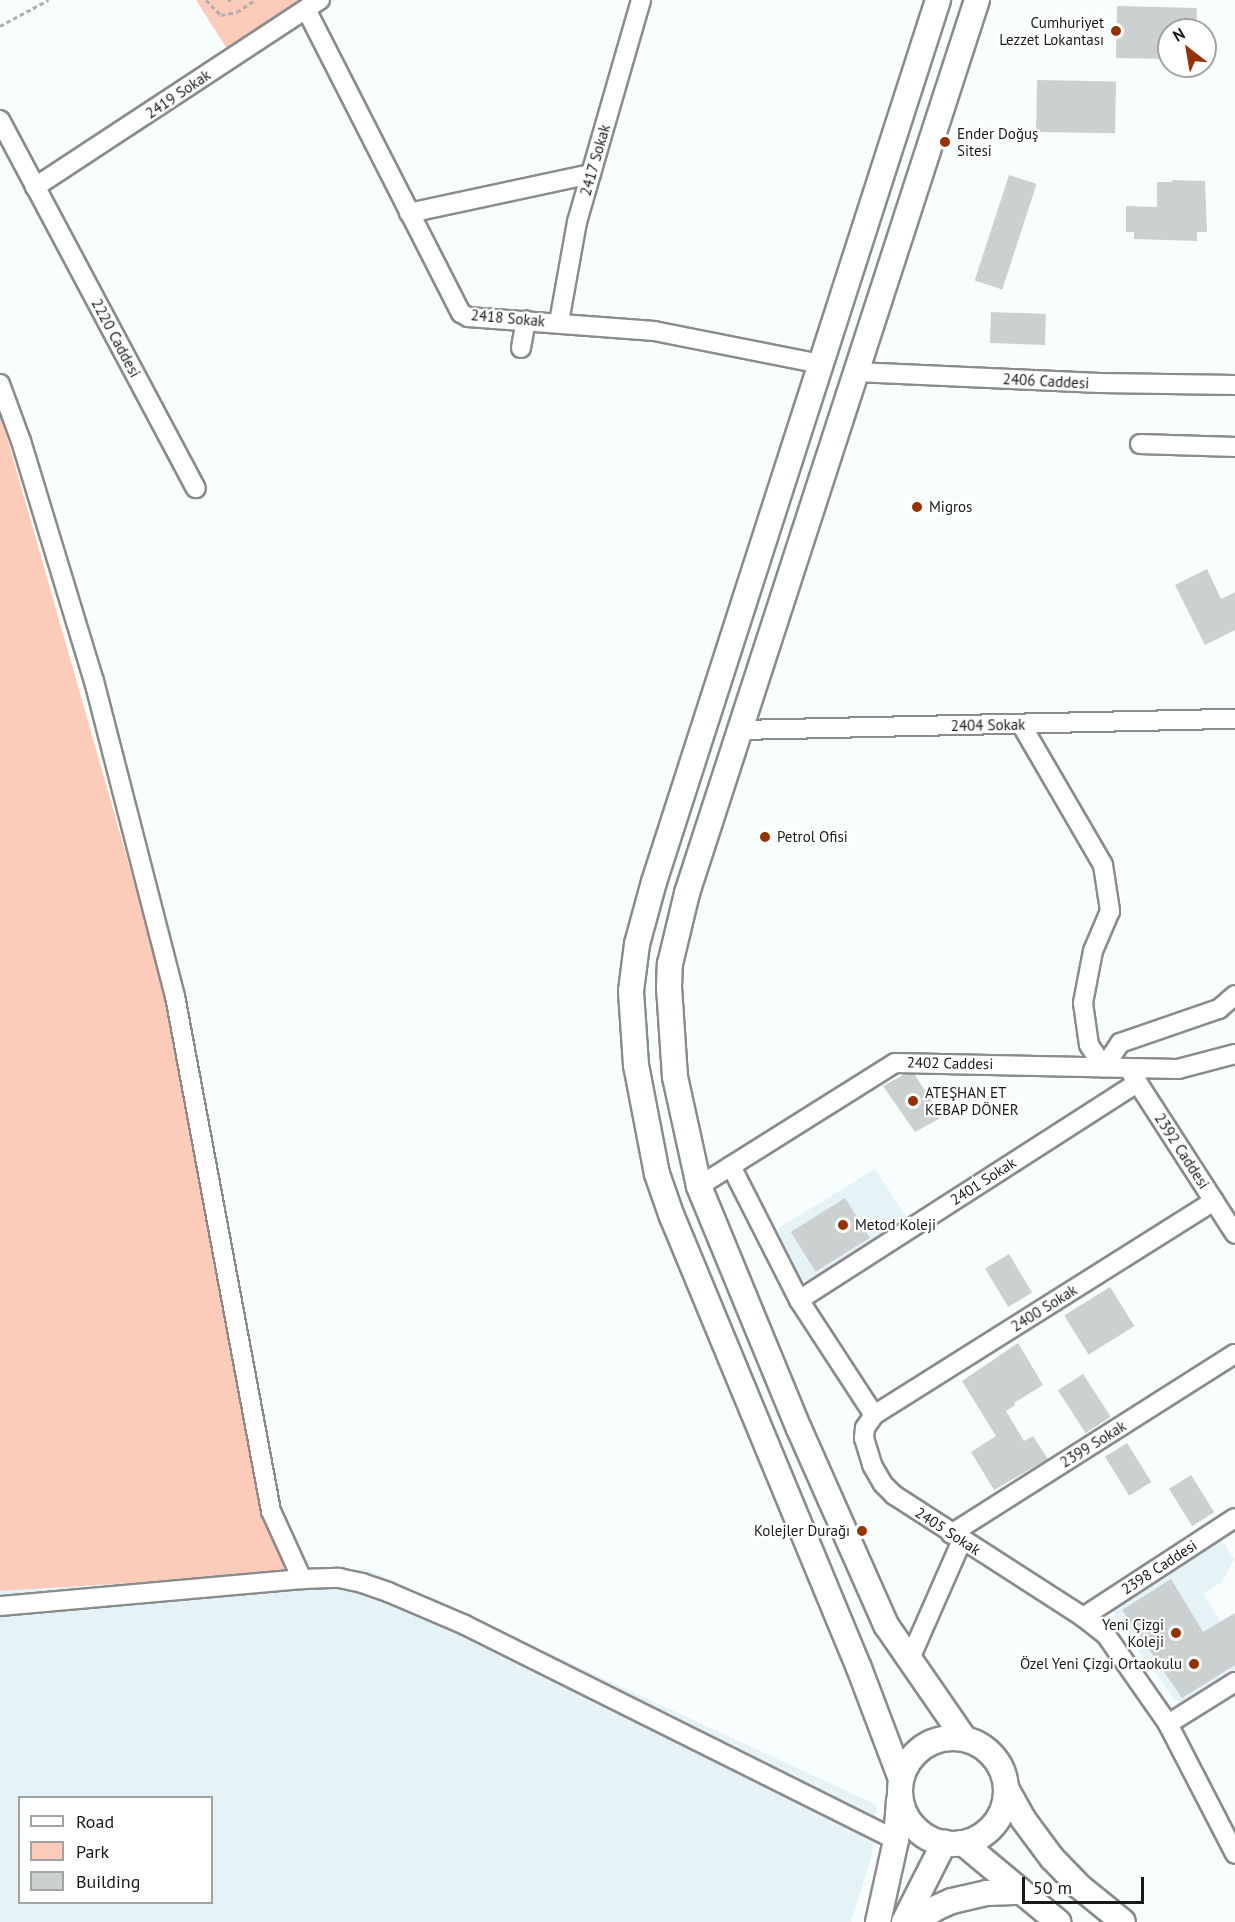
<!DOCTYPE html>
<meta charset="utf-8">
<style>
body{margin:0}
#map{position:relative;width:1235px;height:1922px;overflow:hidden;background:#f8fdfe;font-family:"PT Sans",sans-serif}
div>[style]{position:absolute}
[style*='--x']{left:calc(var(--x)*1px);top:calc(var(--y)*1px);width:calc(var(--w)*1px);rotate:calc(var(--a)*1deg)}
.built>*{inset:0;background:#e5f3f6}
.green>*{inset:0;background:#fccbba}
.building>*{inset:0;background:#cbd0d1;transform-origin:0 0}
.path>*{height:3px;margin-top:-1.5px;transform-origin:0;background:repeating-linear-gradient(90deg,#abafb0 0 4.5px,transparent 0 7.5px)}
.roads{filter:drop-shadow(2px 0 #888c8d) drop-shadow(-2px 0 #888c8d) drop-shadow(0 2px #888c8d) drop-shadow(0 -2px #888c8d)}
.minor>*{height:18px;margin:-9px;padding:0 9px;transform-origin:9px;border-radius:9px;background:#fff}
.major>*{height:24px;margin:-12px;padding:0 12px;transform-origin:12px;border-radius:12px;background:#fff}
.major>.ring{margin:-12px;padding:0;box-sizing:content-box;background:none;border:24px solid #fff;border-radius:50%}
.dots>*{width:16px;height:16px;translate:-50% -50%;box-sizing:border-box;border:3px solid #fff;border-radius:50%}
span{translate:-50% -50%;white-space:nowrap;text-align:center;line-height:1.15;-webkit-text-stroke:4.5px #fff;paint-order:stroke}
.poi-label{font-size:15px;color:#18191a}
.right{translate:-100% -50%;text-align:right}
.left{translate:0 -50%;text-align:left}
.street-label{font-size:15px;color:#18191a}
.legend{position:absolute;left:18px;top:1796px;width:195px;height:108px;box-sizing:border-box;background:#fff;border:2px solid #a3a3a3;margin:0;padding:8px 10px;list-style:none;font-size:18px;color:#18191a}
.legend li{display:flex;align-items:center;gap:12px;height:30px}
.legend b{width:30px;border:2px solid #a3a3a3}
.north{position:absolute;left:1157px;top:18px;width:60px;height:60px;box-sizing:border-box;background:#fff;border:2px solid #a3a3a3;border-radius:50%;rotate:329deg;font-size:16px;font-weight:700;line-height:24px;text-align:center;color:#18191a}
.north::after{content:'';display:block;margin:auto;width:21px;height:27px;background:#963200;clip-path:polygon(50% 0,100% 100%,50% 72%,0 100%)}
.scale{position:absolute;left:1022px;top:1877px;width:122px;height:27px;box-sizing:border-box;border:3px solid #18191a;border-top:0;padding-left:8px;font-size:18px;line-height:21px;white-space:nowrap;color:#18191a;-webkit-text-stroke:4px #fff;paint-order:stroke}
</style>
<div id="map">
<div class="built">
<i style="clip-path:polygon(875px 1169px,909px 1221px,815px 1280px,801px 1280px,777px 1229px)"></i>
<i style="clip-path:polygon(1220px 1537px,1234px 1559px,1222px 1582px,1203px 1594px,1235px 1645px,1235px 1673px,1189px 1702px,1182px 1703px,1175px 1700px,1116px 1620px,1112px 1607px)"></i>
<i style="clip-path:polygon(evenodd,367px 1569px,877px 1805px,872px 1855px,851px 1922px,0 1922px,0 1591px,367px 1569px,20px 1798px,212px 1798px,212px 1902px,20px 1902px,20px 1798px)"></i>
</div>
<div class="green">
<i style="clip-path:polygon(196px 0,302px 0,227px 49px)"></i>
<i style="clip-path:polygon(0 413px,167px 998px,261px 1504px,296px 1573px,0 1591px)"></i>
</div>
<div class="building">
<i style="clip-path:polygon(1117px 6px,1197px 8px,1196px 30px,1169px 30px,1169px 59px,1116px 58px)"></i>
<i style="left:1037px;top:80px;width:79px;height:52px;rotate:1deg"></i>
<i style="left:1009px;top:175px;width:29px;height:111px;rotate:18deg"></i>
<i style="clip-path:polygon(1172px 180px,1205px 181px,1207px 232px,1197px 232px,1197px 241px,1134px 239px,1134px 232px,1126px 232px,1126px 206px,1157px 207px,1157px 182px,1172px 182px)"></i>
<i style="left:991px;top:312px;width:55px;height:31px;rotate:2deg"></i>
<i style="clip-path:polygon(1207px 569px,1221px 599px,1235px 592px,1235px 630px,1205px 645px,1175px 585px)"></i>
<i style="clip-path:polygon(905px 1074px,915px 1075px,942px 1117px,915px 1132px,883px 1086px)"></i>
<i style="left:845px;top:1198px;width:47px;height:64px;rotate:58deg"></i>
<i style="left:1009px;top:1254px;width:45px;height:28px;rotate:59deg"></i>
<i style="left:1110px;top:1287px;width:46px;height:54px;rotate:58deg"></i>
<i style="clip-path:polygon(1018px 1343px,1043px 1385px,1014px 1403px,1015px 1405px,1006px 1411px,1024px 1441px,1033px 1436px,1048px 1459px,994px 1490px,971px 1452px,996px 1436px,962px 1381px)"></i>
<i style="left:1083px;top:1374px;width:51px;height:30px;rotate:57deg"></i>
<i style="left:1127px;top:1443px;width:46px;height:26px;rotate:58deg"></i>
<i style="left:1191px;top:1475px;width:44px;height:26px;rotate:58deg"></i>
<i style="clip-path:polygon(1171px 1579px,1203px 1632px,1235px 1613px,1235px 1665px,1182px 1698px,1122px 1610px)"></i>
</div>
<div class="path">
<i style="--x:206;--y:0;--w:21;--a:45"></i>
<i style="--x:221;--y:15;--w:16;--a:-11"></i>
<i style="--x:237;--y:12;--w:22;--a:-34"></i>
<i style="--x:228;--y:0;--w:3;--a:0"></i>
<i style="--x:0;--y:26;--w:55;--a:-28.4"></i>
</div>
<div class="roads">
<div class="minor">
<i style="--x:306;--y:9;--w:341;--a:63"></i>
<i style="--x:461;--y:313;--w:8;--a:30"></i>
<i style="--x:468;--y:317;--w:187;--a:4.3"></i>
<i style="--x:654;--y:331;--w:170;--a:11.2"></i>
<i style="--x:0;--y:120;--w:417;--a:62"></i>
<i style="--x:35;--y:187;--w:341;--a:-33.3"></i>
<i style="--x:409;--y:213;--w:186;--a:-12.1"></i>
<i style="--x:559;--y:322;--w:102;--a:-79.8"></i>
<i style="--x:577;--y:222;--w:231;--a:-73.9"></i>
<i style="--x:521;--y:348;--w:28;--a:-80"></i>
<i style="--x:856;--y:372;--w:244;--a:2.6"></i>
<i style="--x:1100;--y:383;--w:135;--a:0.8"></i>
<i style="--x:0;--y:384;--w:61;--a:69.8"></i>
<i style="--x:21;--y:441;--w:251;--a:73.1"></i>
<i style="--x:94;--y:681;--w:325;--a:75.6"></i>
<i style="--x:175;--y:996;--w:524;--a:79.44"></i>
<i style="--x:271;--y:1511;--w:75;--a:65.5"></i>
<i style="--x:302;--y:1579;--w:37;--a:-2"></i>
<i style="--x:339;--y:1578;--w:24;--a:12"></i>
<i style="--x:362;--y:1583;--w:28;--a:19"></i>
<i style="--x:388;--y:1592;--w:84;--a:23.2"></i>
<i style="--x:465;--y:1625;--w:482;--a:26.5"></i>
<i style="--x:1140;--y:444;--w:95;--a:1.8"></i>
<i style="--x:1021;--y:724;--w:163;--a:59.8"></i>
<i style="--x:1103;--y:865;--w:47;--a:81.3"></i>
<i style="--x:1110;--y:911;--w:43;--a:113"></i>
<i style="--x:1093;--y:951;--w:53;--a:100.9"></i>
<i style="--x:1083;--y:1003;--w:42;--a:81.9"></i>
<i style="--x:1089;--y:1045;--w:27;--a:56"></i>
<i style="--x:1104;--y:1067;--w:29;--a:-56"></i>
<i style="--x:1120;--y:1043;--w:105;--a:-19"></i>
<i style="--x:1219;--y:1009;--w:21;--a:-41"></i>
<i style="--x:740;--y:730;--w:495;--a:-1.3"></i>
<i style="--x:1132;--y:1074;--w:190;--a:57.2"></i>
<i style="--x:731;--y:1166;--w:150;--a:63.1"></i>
<i style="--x:799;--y:1300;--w:137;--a:56.9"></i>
<i style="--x:874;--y:1415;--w:16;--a:125"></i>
<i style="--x:865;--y:1428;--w:10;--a:96"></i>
<i style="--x:864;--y:1438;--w:28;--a:73"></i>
<i style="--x:872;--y:1465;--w:22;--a:60"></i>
<i style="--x:883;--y:1484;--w:16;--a:45"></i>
<i style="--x:894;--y:1495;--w:225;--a:32.8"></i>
<i style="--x:1083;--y:1617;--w:29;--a:38"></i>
<i style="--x:1106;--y:1635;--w:108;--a:55.1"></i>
<i style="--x:1168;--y:1724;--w:146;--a:62.7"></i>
<i style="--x:699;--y:1186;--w:231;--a:-32.1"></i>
<i style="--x:895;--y:1063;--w:283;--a:1.2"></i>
<i style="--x:1178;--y:1069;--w:59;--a:-14.7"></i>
<i style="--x:799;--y:1300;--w:403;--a:-32.7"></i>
<i style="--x:874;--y:1415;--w:402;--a:-32.2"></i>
<i style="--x:951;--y:1534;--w:336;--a:-32.4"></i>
<i style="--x:0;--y:1606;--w:303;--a:-5.1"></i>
<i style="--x:1083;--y:1617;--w:181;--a:-33.1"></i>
<i style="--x:909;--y:1661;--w:132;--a:-66.3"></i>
<i style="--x:1168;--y:1724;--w:79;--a:-32.1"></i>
</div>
<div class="major">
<i class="ring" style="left:900px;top:1738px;width:82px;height:82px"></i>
<i style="--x:964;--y:1738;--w:137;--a:-124.6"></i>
<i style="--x:886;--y:1625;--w:214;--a:-113.9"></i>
<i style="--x:799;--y:1429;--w:263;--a:-112.4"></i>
<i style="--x:699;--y:1186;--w:112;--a:-102.4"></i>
<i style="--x:675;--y:1077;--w:90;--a:-93.8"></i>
<i style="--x:669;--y:987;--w:23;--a:-88"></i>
<i style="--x:670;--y:964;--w:73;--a:-76.5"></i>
<i style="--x:687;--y:893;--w:939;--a:-72.01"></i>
<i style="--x:901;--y:1779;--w:119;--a:-110.7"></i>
<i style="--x:859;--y:1668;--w:488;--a:-112.5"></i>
<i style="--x:672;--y:1217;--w:46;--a:-109.2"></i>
<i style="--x:657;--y:1174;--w:111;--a:-100.9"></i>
<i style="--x:636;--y:1065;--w:74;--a:-93.9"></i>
<i style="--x:631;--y:991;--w:47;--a:-82.7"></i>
<i style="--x:637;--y:944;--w:64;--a:-74.7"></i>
<i style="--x:654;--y:882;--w:927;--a:-72.15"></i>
<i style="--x:1006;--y:1788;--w:35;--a:61"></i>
<i style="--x:1023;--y:1819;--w:49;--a:53.4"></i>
<i style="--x:1052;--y:1858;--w:40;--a:46"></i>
<i style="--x:1080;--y:1887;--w:55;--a:39.1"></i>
<i style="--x:963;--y:1843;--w:124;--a:39.7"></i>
<i style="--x:878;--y:1922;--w:84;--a:-77.6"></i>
<i style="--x:896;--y:1840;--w:40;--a:-85.7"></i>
<i style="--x:904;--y:1922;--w:89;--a:-63.1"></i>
<i style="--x:916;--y:1922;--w:24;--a:-35"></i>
<i style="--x:936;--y:1908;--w:17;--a:-24"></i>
<i style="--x:952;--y:1901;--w:36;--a:-13"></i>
<i style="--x:987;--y:1893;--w:34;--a:-2"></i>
</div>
</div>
<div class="dots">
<i style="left:1116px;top:31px;background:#963200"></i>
<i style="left:945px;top:142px;background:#963200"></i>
<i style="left:917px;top:507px;background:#963200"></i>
<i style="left:765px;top:837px;background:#963200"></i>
<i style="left:913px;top:1101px;background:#963200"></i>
<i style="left:843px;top:1225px;background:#963200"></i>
<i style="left:862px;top:1531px;background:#963200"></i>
<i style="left:1176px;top:1633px;background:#963200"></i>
<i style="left:1194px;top:1664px;background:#963200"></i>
</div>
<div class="poi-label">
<span class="right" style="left:1104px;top:31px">Cumhuriyet<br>Lezzet Lokantası</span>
<span class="left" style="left:957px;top:142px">Ender Doğuş<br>Sitesi</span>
<span class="left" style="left:929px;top:507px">Migros</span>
<span class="left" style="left:777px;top:837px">Petrol Ofisi</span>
<span class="left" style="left:925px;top:1101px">ATEŞHAN ET<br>KEBAP DÖNER</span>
<span class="left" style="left:855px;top:1225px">Metod Koleji</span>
<span class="right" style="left:850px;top:1531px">Kolejler Durağı</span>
<span class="right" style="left:1164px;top:1633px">Yeni Çizgi<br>Koleji</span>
<span class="right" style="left:1182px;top:1664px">Özel Yeni Çizgi Ortaokulu</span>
</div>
<div class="street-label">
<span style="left:178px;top:94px;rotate:-34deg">2419 Sokak</span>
<span style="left:595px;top:160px;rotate:-74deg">2417 Sokak</span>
<span style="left:508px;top:318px;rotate:5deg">2418 Sokak</span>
<span style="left:116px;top:338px;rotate:62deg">2220 Caddesi</span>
<span style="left:1046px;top:381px;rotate:3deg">2406 Caddesi</span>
<span style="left:988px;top:725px;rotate:-1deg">2404 Sokak</span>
<span style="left:950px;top:1063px;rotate:1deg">2402 Caddesi</span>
<span style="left:1182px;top:1151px;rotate:57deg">2392 Caddesi</span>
<span style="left:983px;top:1181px;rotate:-33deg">2401 Sokak</span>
<span style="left:1044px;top:1308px;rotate:-32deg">2400 Sokak</span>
<span style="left:1093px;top:1444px;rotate:-32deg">2399 Sokak</span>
<span style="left:948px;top:1531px;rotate:33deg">2405 Sokak</span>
<span style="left:1159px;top:1567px;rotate:-33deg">2398 Caddesi</span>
</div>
<ul class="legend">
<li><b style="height:8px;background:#fff"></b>Road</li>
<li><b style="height:16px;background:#fccbba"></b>Park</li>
<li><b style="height:16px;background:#cbd0d1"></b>Building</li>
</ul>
<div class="north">N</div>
<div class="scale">50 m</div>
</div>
